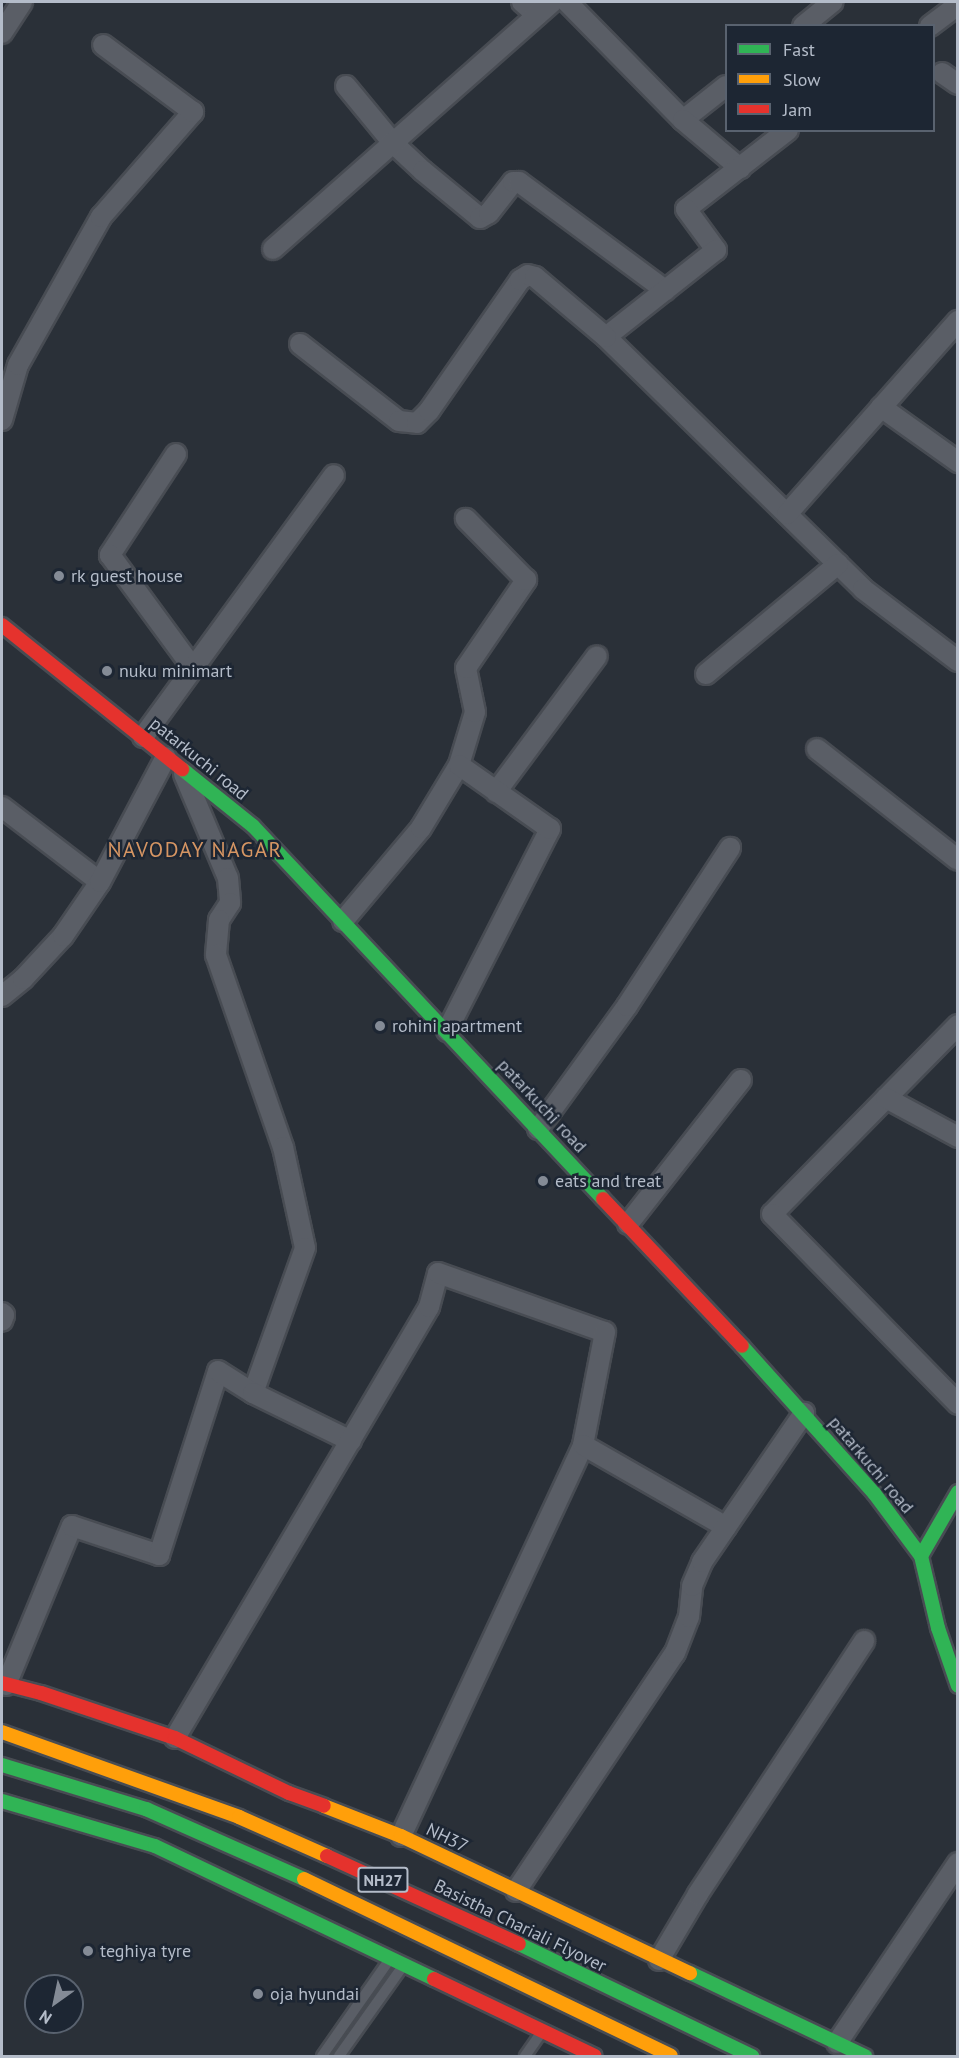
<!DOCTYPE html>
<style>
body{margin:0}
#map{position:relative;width:959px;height:2058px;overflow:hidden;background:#2a3038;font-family:"PT Sans",sans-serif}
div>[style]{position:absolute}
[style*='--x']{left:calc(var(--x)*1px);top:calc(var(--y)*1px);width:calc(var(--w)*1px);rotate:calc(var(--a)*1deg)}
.roads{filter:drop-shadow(2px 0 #484c53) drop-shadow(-2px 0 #484c53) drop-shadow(0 2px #484c53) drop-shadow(0 -2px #484c53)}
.lane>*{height:10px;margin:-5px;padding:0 5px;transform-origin:5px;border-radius:5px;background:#5a5e66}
.street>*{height:20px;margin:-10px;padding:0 10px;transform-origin:10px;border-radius:10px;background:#5a5e66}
.fast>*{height:14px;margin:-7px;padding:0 7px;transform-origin:7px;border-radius:7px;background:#30b455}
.slow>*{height:14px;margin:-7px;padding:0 7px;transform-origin:7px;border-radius:7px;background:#ff9f0a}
.jam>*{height:14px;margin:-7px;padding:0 7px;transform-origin:7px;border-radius:7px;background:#e5322d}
.dots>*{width:16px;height:16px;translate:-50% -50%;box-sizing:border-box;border:3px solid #1d2633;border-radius:50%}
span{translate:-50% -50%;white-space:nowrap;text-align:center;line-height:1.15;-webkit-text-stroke:5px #1d2633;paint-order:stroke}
.shield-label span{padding:2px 4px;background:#1d2633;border:2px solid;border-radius:4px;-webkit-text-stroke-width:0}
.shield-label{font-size:16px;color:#b4bcc9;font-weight:700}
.poi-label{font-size:18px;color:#b4bcc9}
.left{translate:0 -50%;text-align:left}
.street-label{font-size:18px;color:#b4bcc9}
.quarter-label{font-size:21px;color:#d59563;letter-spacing:1.5px}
.frame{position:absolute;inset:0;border:3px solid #b4bcc9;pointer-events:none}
.legend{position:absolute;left:725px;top:24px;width:210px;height:108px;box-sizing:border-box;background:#1d2633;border:2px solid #59626f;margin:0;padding:8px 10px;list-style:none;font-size:18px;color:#b4bcc9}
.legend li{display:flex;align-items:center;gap:12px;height:30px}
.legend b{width:30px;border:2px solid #59626f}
.north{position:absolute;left:24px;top:1974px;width:60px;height:60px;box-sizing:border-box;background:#1d2633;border:2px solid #59626f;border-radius:50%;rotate:213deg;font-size:16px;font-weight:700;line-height:24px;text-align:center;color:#b4bcc9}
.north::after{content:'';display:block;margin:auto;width:21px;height:27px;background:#848b96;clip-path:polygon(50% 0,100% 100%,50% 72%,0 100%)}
</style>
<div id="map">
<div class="roads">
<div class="lane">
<i style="--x:322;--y:2056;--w:118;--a:-55"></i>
<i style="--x:339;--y:2056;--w:110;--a:-54.6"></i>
<i style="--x:525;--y:2056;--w:29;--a:-55"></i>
</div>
<div class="street">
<i style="--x:522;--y:2;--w:20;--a:41"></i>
<i style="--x:567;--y:2;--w:165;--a:45.5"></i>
<i style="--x:683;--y:120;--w:55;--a:-38.3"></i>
<i style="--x:803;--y:26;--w:38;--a:-39"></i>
<i style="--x:930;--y:26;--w:35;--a:-37"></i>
<i style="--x:2;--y:33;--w:37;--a:-57"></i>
<i style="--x:942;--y:73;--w:19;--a:35"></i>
<i style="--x:346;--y:86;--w:74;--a:50.5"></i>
<i style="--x:393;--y:143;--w:41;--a:43"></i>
<i style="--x:423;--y:171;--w:74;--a:39.5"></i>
<i style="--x:480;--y:218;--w:10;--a:-29"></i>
<i style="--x:489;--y:213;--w:39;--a:-52"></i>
<i style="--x:513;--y:182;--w:6;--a:0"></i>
<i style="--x:519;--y:182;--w:182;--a:36.5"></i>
<i style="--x:683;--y:120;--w:75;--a:40.1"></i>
<i style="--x:788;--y:130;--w:129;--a:142.2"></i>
<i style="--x:686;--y:209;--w:51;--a:53.8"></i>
<i style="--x:716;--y:250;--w:140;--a:141.7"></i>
<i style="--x:606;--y:337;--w:360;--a:44.4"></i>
<i style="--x:863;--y:589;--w:119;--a:37.2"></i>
<i style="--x:273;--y:249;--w:373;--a:-41.5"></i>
<i style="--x:300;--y:344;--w:125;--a:37.9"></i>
<i style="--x:399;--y:421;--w:18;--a:6"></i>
<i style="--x:417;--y:423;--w:17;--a:-45"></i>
<i style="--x:429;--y:411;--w:160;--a:-55.2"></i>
<i style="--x:520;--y:280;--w:9;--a:-32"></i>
<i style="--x:528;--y:275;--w:7;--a:16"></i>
<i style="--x:535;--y:277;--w:93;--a:40.2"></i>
<i style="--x:881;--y:407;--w:95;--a:35.5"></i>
<i style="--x:2;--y:420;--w:57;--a:-73.8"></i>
<i style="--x:18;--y:365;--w:170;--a:-60.7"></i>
<i style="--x:101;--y:217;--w:140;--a:-48.8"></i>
<i style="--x:193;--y:112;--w:112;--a:-143.3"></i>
<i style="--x:176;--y:454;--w:121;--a:123.2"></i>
<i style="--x:110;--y:555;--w:140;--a:53.7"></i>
<i style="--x:787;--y:514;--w:258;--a:-48.5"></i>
<i style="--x:706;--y:674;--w:172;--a:-39.8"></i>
<i style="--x:143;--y:737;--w:324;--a:-53.9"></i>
<i style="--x:817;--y:749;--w:179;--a:38.2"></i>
<i style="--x:184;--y:774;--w:113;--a:67.1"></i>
<i style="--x:228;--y:878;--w:25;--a:85"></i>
<i style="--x:230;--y:903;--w:20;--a:123"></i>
<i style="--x:219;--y:920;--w:35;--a:95"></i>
<i style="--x:216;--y:955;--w:203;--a:70.8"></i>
<i style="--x:283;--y:1147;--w:103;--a:77.7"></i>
<i style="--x:305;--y:1248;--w:154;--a:109.7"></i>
<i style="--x:496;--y:792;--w:169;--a:-53.4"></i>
<i style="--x:2;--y:807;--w:123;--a:37.4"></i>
<i style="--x:343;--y:921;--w:121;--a:-50"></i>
<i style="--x:421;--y:828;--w:74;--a:-58.9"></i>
<i style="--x:459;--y:765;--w:55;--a:-73.2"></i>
<i style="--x:475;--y:712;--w:45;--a:-101.6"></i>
<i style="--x:466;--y:668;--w:107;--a:-55.7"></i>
<i style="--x:526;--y:580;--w:86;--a:-134.5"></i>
<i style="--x:2;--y:996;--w:27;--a:-39"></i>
<i style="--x:23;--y:979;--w:59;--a:-47.1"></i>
<i style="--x:63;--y:936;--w:65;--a:-55.6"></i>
<i style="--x:100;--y:882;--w:141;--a:-62.2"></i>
<i style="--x:958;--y:1025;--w:265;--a:134.5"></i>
<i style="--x:772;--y:1214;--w:266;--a:45.6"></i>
<i style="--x:447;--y:1031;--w:227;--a:-63"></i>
<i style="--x:550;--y:829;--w:111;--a:-144.9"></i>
<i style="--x:886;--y:1098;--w:82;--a:28.4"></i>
<i style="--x:538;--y:1129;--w:152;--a:-54.1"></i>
<i style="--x:627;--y:1006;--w:189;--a:-56.9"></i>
<i style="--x:628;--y:1224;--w:183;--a:-51.9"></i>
<i style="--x:2;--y:1313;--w:3;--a:45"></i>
<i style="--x:4;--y:1315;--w:6;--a:108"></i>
<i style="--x:6;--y:1685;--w:172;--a:-67.5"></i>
<i style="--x:72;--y:1526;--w:92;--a:18.4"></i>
<i style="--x:159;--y:1555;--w:193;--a:-72.2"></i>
<i style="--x:218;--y:1371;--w:41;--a:32.2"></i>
<i style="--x:253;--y:1393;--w:109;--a:26.1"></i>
<i style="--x:175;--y:1738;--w:500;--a:-59.49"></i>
<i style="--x:429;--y:1307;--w:35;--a:-75"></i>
<i style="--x:438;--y:1273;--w:177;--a:19.5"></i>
<i style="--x:605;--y:1332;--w:115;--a:101"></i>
<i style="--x:401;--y:1836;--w:431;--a:-65"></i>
<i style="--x:583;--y:1445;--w:165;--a:29.8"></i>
<i style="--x:516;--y:1891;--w:286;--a:-56.3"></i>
<i style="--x:675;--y:1653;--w:39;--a:-69"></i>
<i style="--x:689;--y:1617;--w:31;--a:-84"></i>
<i style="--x:692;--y:1586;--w:26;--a:-67"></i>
<i style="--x:702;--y:1562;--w:181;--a:-55.6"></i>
<i style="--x:659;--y:1960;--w:77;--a:-59.4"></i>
<i style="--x:698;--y:1894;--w:303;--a:-56.7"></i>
<i style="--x:837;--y:2043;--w:217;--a:-56.1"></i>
</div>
<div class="fast">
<i style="--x:182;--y:769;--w:91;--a:38.8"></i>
<i style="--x:253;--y:826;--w:511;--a:46.82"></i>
<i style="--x:742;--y:1346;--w:198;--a:48.1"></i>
<i style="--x:874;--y:1493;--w:79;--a:53.3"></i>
<i style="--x:921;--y:1556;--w:74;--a:76.7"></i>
<i style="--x:938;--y:1628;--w:61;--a:71"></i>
<i style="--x:921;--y:1556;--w:74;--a:-60"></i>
<i style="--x:2;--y:1765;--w:151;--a:17"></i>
<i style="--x:146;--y:1809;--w:173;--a:23.9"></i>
<i style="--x:2;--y:1801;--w:159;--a:16.4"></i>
<i style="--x:155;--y:1846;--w:309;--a:25.5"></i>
<i style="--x:519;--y:1944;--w:259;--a:25.7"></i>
<i style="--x:690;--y:1973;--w:194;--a:25.4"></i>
</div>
<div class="slow">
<i style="--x:2;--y:1732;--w:252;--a:19.7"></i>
<i style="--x:239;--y:1817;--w:96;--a:23.9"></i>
<i style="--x:324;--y:1806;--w:83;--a:21.3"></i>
<i style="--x:401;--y:1836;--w:320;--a:25.4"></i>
<i style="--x:304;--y:1879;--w:407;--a:25.7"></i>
</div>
<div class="jam">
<i style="--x:2;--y:625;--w:231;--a:38.7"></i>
<i style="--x:603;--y:1199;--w:202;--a:46.6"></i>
<i style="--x:2;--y:1683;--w:40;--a:14.4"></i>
<i style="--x:41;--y:1693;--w:141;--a:18.6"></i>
<i style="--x:175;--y:1738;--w:127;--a:25.8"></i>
<i style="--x:289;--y:1793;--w:37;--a:20"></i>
<i style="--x:327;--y:1856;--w:211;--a:24.6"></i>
<i style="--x:434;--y:1979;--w:178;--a:25.6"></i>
</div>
</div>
<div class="dots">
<i style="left:59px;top:576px;background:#848b96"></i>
<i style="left:107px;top:671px;background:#848b96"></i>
<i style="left:380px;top:1026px;background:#848b96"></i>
<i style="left:543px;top:1181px;background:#848b96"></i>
<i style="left:88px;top:1951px;background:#848b96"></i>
<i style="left:258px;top:1994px;background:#848b96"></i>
</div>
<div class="shield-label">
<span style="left:383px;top:1880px">NH27</span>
</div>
<div class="poi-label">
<span class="left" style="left:71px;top:576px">rk guest house</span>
<span class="left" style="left:119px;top:671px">nuku minimart</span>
<span class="left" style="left:392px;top:1026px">rohini apartment</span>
<span class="left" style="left:555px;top:1181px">eats and treat</span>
<span class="left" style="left:100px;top:1951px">teghiya tyre</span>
<span class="left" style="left:270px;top:1994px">oja hyundai</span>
</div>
<div class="street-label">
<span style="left:199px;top:759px;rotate:39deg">patarkuchi road</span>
<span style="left:542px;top:1106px;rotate:47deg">patarkuchi road</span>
<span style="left:871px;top:1465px;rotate:50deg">patarkuchi road</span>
<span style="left:447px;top:1838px;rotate:26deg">NH37</span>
<span style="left:520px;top:1926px;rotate:26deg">Basistha Chariali Flyover</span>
</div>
<div class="quarter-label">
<span style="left:195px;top:850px">NAVODAY NAGAR</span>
</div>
<div class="frame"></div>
<ul class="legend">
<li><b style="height:8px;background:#30b455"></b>Fast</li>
<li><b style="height:8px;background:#ff9f0a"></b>Slow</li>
<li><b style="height:8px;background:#e5322d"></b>Jam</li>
</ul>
<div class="north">N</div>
</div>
